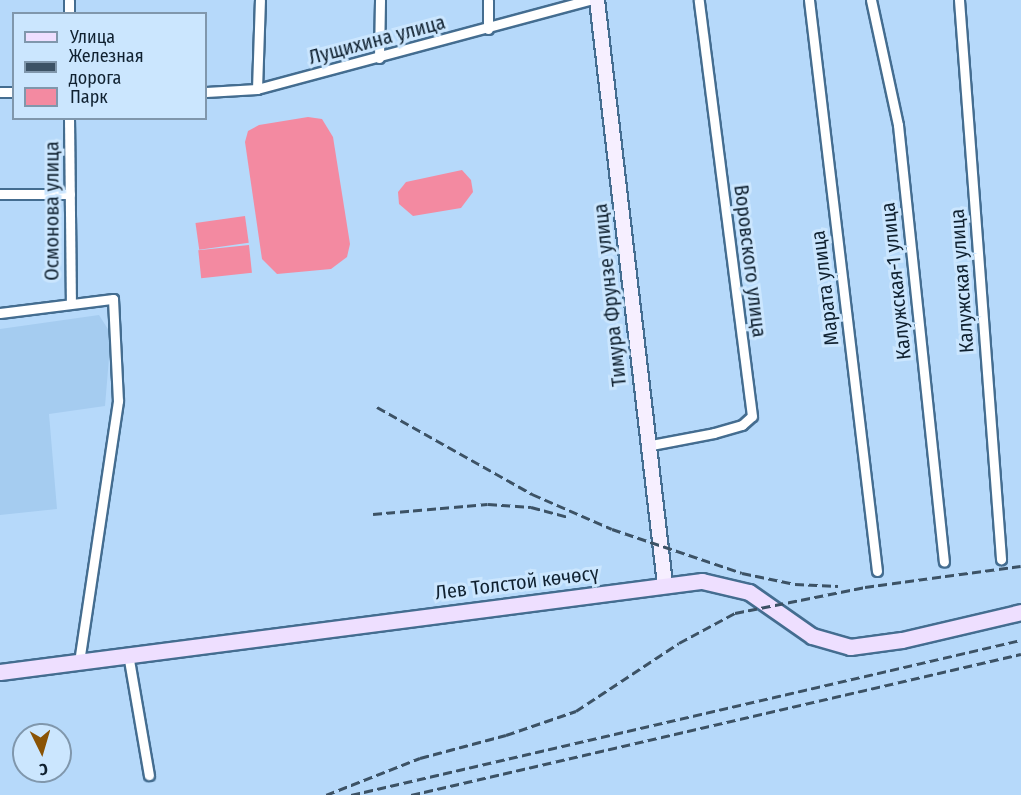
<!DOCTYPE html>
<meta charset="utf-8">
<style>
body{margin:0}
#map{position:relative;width:1021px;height:795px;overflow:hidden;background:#b6d9fa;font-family:"Fira Sans Condensed",sans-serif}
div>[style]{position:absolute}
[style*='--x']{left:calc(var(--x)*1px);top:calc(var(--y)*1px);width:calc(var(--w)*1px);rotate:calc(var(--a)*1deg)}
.built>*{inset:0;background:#a5ccf0}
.green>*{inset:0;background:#f38aa1;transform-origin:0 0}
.roads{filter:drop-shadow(2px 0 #446d90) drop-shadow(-2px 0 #446d90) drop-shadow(0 2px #446d90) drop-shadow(0 -2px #446d90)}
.street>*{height:9px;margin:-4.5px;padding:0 4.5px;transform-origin:4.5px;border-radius:4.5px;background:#fff}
.secondary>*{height:14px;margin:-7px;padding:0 7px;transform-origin:7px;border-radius:7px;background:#f6efff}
.primary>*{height:15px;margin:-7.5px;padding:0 7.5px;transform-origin:7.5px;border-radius:7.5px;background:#eedfff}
.rail>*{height:3px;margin-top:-1.5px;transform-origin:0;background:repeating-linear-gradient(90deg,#3c5265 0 9px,transparent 0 13.5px)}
span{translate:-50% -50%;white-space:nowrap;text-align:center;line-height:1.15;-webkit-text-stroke:6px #cbe6fe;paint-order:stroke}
.street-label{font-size:20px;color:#102130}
.legend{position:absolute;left:12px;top:12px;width:195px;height:108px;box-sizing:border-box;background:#cbe6fe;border:2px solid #8097ac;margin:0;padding:8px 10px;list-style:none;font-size:18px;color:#102130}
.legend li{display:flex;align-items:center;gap:12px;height:30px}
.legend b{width:30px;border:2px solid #8097ac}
.north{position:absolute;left:12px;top:723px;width:60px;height:60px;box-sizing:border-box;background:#cbe6fe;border:2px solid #8097ac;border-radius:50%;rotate:175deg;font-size:16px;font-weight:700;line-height:24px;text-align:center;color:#102130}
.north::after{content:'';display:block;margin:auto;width:21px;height:27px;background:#8a5305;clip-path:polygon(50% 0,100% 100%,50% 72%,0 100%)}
</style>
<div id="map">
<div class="built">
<i style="clip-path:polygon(99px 315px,111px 334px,105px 406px,49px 414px,57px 509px,0 515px,0 329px)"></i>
</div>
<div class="green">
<i style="clip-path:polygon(308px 117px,322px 119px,333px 137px,350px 244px,347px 257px,331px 269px,277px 274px,262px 259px,245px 142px,248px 131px,259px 125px)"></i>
<i style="clip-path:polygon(462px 170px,471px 180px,473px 192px,461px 208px,413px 216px,399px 204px,398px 192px,406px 182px)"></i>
<i style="left:245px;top:216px;width:27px;height:50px;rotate:82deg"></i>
<i style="left:249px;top:245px;width:28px;height:51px;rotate:84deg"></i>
</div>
<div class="roads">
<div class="street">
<i style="--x:69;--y:0;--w:14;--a:90"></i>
<i style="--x:809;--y:0;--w:575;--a:83.21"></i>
<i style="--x:871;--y:0;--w:128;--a:77.8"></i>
<i style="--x:898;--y:125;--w:439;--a:84"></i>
<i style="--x:959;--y:0;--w:561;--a:85.7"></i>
<i style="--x:488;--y:29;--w:29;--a:-90"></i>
<i style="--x:379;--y:58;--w:58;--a:-89"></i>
<i style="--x:257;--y:89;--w:89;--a:-88.1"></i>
<i style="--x:0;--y:92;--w:14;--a:0"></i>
<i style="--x:206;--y:92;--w:51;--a:-3.4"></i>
<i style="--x:257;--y:89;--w:345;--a:-15"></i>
<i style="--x:69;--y:118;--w:185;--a:89.4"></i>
<i style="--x:0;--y:194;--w:70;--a:0"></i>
<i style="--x:0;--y:313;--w:114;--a:-7.1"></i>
<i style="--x:113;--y:299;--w:102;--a:87.2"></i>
<i style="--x:118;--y:401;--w:263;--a:98.5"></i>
<i style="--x:646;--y:446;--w:69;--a:-10.8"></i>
<i style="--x:714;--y:433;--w:29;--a:-16"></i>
<i style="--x:742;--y:425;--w:13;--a:-42"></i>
<i style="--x:752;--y:416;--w:419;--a:-97.3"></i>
<i style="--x:128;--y:654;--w:123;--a:80.2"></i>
</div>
<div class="secondary">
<i style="--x:597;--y:0;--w:588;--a:83.36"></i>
</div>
<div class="primary">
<i style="--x:0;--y:672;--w:708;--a:-7.39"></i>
<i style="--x:702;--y:581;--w:48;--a:13.2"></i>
<i style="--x:749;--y:592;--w:77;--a:34.9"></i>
<i style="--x:812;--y:636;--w:40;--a:16"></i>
<i style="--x:850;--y:647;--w:52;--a:-7.7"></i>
<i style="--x:902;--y:640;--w:122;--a:-13.2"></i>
</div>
</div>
<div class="rail">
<i style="--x:377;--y:407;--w:178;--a:29.3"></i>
<i style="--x:532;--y:494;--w:87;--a:23.6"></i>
<i style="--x:612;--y:529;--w:137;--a:18.7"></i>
<i style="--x:742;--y:573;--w:54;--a:11.7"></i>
<i style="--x:795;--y:584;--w:43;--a:2.7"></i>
<i style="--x:373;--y:514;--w:115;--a:-5"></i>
<i style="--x:488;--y:504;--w:43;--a:4"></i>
<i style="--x:531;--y:507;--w:39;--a:15"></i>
<i style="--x:326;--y:795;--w:101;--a:-21.5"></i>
<i style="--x:420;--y:758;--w:89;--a:-15"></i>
<i style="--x:506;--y:735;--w:74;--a:-18.9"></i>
<i style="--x:576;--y:711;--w:123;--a:-33.4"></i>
<i style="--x:679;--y:643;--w:64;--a:-28.2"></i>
<i style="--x:735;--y:613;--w:133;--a:-11.3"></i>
<i style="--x:865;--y:587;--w:157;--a:-7.7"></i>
<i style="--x:351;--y:795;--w:688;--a:-13.03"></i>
<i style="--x:411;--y:795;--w:626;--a:-13.02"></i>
</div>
<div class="street-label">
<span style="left:377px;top:40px;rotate:-15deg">Лущихина улица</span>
<span style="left:52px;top:211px;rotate:-90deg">Осмонова улица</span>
<span style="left:750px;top:261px;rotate:83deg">Воровского улица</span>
<span style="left:896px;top:281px;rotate:-96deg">Калужская-1 улица</span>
<span style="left:962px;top:281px;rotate:-94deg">Калужская улица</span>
<span style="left:825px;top:288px;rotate:-97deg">Марата улица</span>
<span style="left:610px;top:295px;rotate:-96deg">Тимура Фрунзе улица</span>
<span style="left:517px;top:583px;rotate:-7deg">Лев Толстой көчөсү</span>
</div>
<ul class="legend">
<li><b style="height:8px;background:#eedfff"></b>Улица</li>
<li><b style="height:8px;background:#3c5265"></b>Железная дорога</li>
<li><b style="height:16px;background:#f38aa1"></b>Парк</li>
</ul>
<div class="north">С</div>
</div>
